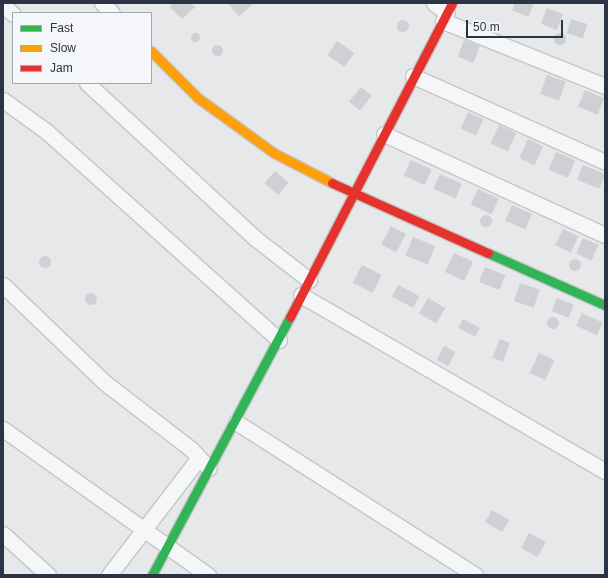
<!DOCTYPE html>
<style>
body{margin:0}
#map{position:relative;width:608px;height:578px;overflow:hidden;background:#e6e8ea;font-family:Arial,sans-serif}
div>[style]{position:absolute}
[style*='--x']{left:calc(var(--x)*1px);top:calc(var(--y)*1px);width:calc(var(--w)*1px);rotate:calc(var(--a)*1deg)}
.building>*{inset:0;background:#ced0d3;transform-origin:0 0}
.round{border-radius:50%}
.roads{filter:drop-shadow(1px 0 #c4c6c8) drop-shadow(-1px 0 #c4c6c8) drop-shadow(0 1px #c4c6c8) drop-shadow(0 -1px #c4c6c8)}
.street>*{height:15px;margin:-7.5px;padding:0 7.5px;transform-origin:7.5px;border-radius:7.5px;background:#f5f6f7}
.fast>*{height:9px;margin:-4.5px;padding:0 4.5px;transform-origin:4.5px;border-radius:4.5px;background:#30b455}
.slow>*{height:9px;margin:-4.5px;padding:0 4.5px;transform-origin:4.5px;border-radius:4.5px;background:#ff9f0a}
.jam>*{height:9px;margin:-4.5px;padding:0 4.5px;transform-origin:4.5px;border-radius:4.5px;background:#e5322d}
span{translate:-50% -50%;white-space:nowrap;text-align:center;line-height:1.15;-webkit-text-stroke:3px #f4f6f9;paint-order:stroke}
.frame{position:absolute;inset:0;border:4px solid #2b3445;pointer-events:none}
.legend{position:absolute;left:12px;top:12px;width:140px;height:72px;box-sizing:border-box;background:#f4f6f9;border:1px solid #a4a8b1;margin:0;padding:5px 7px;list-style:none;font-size:12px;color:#2b3445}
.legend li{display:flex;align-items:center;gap:8px;height:20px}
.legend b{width:20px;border:1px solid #a4a8b1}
.scale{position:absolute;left:466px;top:20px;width:97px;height:18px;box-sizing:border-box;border:2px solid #2b3445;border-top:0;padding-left:5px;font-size:12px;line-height:14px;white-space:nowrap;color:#2b3445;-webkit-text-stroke:3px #f4f6f9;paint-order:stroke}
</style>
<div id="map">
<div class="building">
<i style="clip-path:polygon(173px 3px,191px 3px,195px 7px,182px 19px,170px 7px)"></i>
<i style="clip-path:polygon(231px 3px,254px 3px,239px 16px,229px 5px)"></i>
<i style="clip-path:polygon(515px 3px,534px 3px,528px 17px,512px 10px)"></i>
<i style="left:547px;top:8px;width:17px;height:17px;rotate:21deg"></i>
<i style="left:571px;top:19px;width:17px;height:15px;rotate:17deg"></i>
<i class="round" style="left:397px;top:20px;width:12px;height:12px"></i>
<i class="round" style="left:190.5px;top:32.5px;width:9px;height:9px"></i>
<i class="round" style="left:554px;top:33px;width:12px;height:12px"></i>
<i style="left:464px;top:40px;width:17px;height:18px;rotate:21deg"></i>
<i style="left:337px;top:41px;width:21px;height:17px;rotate:35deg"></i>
<i class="round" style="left:211.5px;top:44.5px;width:11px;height:11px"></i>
<i style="left:547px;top:75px;width:20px;height:20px;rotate:20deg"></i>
<i style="left:361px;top:87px;width:14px;height:19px;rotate:39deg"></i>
<i style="left:585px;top:90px;width:21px;height:18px;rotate:23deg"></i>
<i style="left:468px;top:112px;width:17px;height:18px;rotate:24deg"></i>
<i style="left:499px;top:125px;width:19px;height:20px;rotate:25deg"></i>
<i style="left:528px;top:139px;width:17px;height:21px;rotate:25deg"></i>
<i style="left:556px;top:152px;width:21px;height:19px;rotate:23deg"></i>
<i style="left:411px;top:160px;width:23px;height:17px;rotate:25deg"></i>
<i style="left:583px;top:165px;width:24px;height:16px;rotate:22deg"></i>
<i style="left:275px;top:171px;width:18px;height:16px;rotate:41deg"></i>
<i style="left:440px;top:174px;width:24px;height:16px;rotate:24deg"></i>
<i style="left:478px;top:189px;width:23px;height:17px;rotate:25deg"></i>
<i style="left:512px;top:205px;width:22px;height:17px;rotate:24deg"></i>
<i class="round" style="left:480px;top:215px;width:12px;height:12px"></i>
<i style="left:391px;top:226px;width:17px;height:21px;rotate:28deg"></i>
<i style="left:563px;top:229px;width:17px;height:18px;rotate:25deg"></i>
<i style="left:413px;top:237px;width:24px;height:20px;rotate:22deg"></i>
<i style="left:583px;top:238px;width:17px;height:17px;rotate:24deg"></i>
<i style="left:454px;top:253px;width:21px;height:21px;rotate:25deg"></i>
<i class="round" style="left:39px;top:256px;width:12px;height:12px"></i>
<i class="round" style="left:569px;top:259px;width:12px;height:12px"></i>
<i style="left:362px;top:265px;width:22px;height:20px;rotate:27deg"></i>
<i style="left:485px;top:267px;width:22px;height:16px;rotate:22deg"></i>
<i style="left:520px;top:283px;width:21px;height:19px;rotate:19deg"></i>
<i style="left:398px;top:285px;width:24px;height:13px;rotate:28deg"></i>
<i class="round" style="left:85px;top:293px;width:12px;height:12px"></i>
<i style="left:428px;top:298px;width:20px;height:18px;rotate:30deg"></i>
<i style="left:557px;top:298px;width:18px;height:14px;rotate:22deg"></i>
<i style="left:582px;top:313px;width:23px;height:14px;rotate:25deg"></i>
<i class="round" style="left:547px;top:317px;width:12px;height:12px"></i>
<i style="left:463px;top:319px;width:19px;height:10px;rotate:28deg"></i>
<i style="left:500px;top:339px;width:11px;height:20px;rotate:22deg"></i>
<i style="left:444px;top:346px;width:13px;height:16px;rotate:27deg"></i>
<i style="left:539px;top:353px;width:17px;height:22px;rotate:25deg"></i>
<i style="left:492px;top:510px;width:20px;height:14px;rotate:30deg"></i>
<i style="left:529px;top:533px;width:19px;height:17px;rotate:28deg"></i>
</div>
<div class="roads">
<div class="street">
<i style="--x:102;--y:3;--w:14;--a:45"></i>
<i style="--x:434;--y:3;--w:16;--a:38"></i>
<i style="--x:3;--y:5;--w:13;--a:42"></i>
<i style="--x:443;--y:21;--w:175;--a:21.9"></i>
<i style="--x:413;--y:76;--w:210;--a:24.1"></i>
<i style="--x:87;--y:83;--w:230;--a:42.7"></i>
<i style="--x:256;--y:239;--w:67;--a:37.7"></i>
<i style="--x:3;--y:100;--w:53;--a:35.8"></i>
<i style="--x:46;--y:131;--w:313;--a:41.9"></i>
<i style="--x:384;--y:134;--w:243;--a:24.6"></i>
<i style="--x:3;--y:285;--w:140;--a:43.8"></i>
<i style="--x:104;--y:382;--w:110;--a:37.6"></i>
<i style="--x:191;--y:449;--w:26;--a:47"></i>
<i style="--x:301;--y:295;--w:351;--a:30.1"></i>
<i style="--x:236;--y:422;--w:284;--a:32.6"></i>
<i style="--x:3;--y:429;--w:252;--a:35.5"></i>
<i style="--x:3;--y:534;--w:61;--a:42.3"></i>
<i style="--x:109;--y:575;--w:146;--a:-52.5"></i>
</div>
<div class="fast">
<i style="--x:488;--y:253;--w:128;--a:24"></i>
<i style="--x:152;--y:575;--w:293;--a:-61.9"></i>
</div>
<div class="slow">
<i style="--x:151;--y:51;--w:66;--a:45"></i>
<i style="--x:198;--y:98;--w:94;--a:35.9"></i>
<i style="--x:274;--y:153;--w:65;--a:27.3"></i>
</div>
<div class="jam">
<i style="--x:332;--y:183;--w:171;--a:24.2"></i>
<i style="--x:290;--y:317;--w:353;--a:-62.7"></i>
</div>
</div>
<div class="frame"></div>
<ul class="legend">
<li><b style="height:5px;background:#30b455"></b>Fast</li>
<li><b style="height:5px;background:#ff9f0a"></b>Slow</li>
<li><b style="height:5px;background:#e5322d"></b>Jam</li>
</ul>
<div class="scale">50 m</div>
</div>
